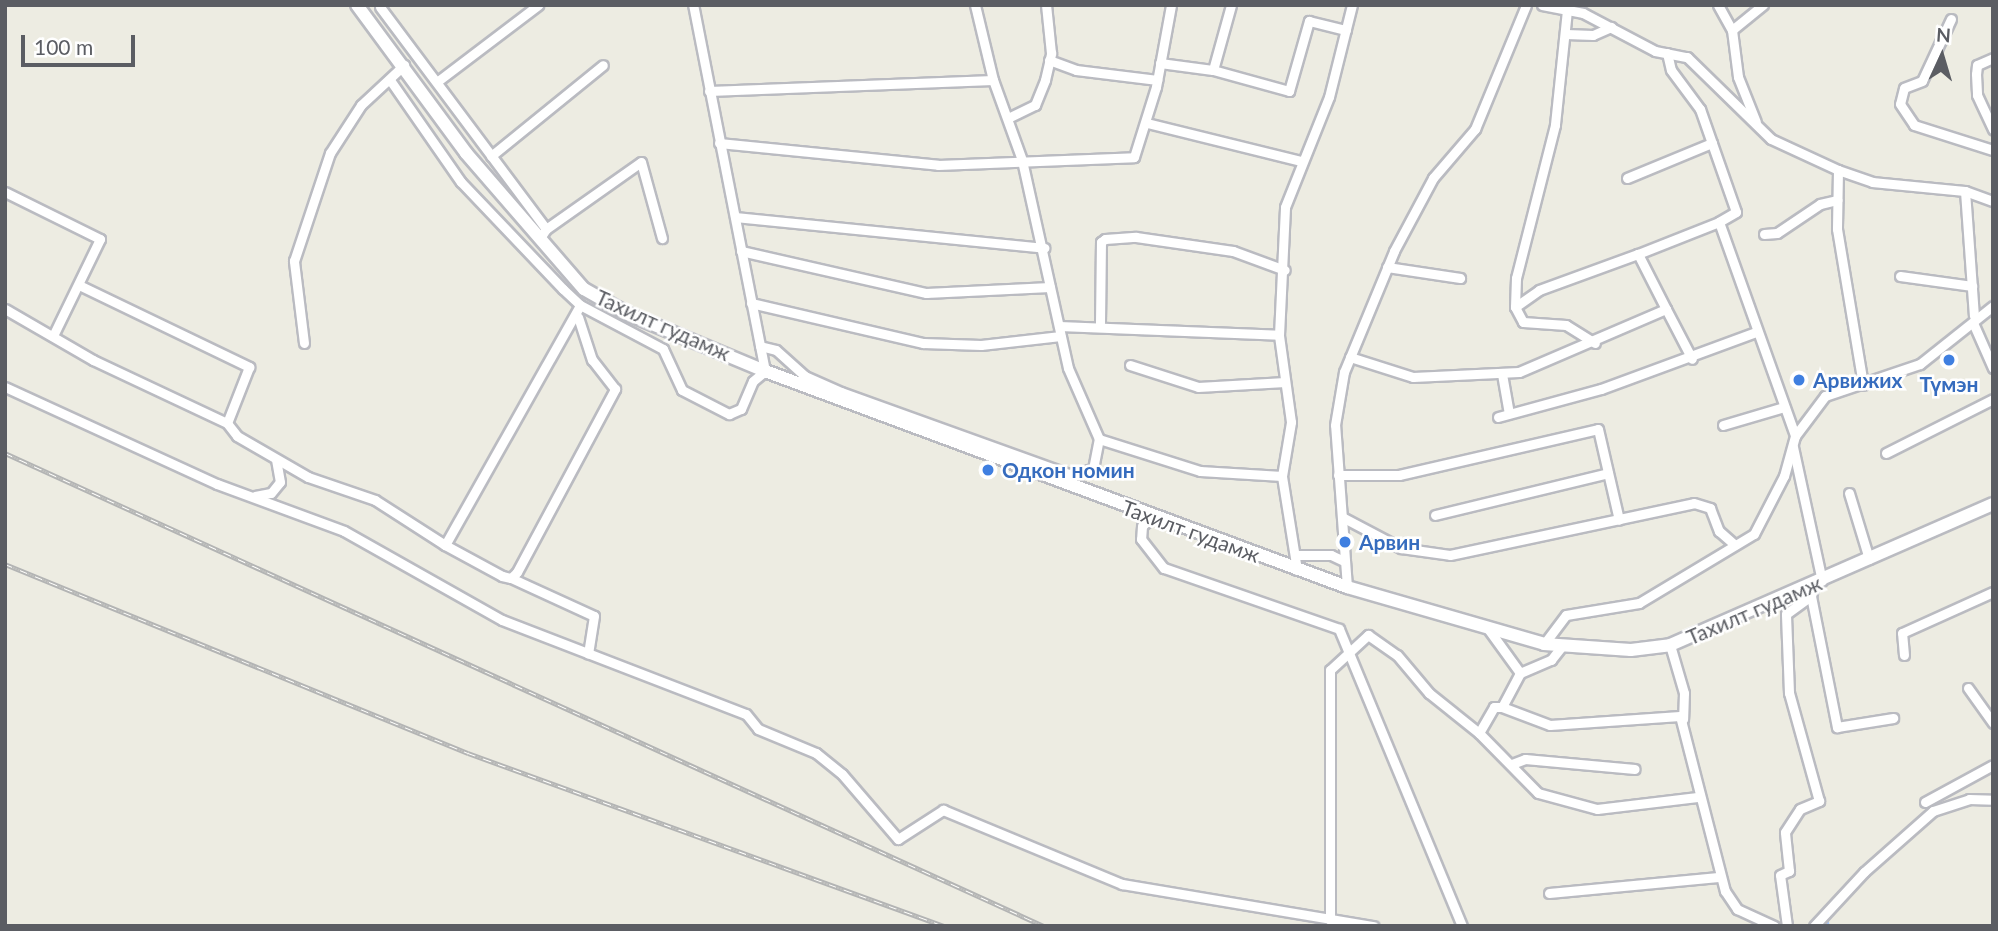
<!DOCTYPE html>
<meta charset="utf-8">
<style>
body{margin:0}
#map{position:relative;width:1998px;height:931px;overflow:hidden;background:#edece2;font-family:Lato,sans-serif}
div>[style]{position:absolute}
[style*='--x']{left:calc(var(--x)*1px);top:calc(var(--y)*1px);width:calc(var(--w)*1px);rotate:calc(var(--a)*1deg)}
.stream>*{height:2.5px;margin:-1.25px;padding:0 1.25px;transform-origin:1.25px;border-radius:1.25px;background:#a4c6fb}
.roads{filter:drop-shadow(2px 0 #babbc1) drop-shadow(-2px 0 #babbc1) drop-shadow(0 2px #babbc1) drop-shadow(0 -2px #babbc1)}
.street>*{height:9px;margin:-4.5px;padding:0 4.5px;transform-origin:4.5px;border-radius:4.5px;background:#fff}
.secondary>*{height:12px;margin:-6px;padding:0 6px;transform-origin:6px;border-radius:6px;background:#fff}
.rail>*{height:5px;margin-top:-2.5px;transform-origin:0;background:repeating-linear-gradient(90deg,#fff 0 8px,#b3b4b4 0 16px);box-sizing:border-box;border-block:2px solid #b3b4b4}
.dots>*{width:19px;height:19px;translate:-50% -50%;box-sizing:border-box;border:4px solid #fff;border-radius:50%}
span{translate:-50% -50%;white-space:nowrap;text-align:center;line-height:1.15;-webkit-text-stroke:5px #fff;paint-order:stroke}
.street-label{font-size:21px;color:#5b5d63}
.shop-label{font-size:21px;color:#366cbe;font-weight:700}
.left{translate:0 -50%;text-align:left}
.frame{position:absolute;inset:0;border:7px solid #5b5d63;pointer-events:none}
.north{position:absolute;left:1907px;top:21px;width:70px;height:70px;-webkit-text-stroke:5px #fff;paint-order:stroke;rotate:4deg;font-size:19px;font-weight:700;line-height:28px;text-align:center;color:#5b5d63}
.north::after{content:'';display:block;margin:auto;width:24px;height:32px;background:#5b5d63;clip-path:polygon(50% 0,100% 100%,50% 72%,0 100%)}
.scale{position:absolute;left:21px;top:35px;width:114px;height:32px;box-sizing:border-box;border:4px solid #5b5d63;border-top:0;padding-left:9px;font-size:21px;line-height:24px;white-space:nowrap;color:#5b5d63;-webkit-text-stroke:5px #fff;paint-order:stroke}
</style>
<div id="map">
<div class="stream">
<i style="--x:1858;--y:885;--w:21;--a:-45"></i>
<i style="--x:1827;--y:917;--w:9;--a:84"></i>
</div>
<div class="roads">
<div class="street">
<i style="--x:1542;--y:5;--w:42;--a:11"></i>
<i style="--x:1583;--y:13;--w:81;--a:27.8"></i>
<i style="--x:1655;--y:51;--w:33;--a:11"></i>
<i style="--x:1687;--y:57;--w:117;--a:44.3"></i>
<i style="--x:1771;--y:139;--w:74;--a:24.8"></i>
<i style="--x:1838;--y:170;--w:36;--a:19"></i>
<i style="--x:1872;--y:182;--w:93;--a:5.5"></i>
<i style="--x:1965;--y:191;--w:30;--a:20"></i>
<i style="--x:1718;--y:5;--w:29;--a:61"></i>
<i style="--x:1732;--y:30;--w:47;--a:82.7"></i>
<i style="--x:1738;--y:77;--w:48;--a:68.2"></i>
<i style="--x:380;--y:7;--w:277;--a:53.2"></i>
<i style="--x:546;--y:229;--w:11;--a:124"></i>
<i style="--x:1567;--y:10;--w:116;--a:96"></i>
<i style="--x:1555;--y:125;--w:158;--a:104.3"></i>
<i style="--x:1516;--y:278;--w:29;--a:92"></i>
<i style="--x:1515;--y:307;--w:17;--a:62"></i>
<i style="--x:1523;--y:322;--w:43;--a:4"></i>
<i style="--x:1566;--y:325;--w:34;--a:32"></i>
<i style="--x:1951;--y:19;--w:68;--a:115.1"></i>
<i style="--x:1922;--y:81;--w:19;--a:159"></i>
<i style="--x:1904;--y:88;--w:16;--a:104"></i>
<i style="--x:1900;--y:104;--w:25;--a:56"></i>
<i style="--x:1914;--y:125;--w:83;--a:17.6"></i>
<i style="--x:1732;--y:30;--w:40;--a:-39"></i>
<i style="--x:1566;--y:34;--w:27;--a:2"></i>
<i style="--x:1593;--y:35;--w:20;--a:-24"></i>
<i style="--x:1667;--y:53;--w:17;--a:77"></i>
<i style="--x:1671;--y:70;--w:49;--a:53.4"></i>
<i style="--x:1700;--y:109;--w:109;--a:70.7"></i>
<i style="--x:1736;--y:212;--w:20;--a:150"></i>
<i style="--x:1719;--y:222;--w:227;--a:70.4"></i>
<i style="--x:1993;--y:58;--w:17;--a:156"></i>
<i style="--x:1977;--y:65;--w:9;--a:96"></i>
<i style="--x:1976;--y:74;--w:21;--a:87"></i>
<i style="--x:1977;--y:95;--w:38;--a:65"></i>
<i style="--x:1049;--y:60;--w:29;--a:20"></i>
<i style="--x:1076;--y:70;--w:82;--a:7"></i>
<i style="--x:1160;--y:63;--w:53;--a:7.5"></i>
<i style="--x:1213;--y:70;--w:67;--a:-74.5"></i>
<i style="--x:1213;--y:70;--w:79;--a:15.4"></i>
<i style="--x:1289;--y:91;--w:73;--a:-74.1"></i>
<i style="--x:1309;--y:21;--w:38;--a:14"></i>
<i style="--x:390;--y:80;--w:124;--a:55.2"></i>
<i style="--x:461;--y:182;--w:148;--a:46.4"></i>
<i style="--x:563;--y:289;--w:23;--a:43"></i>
<i style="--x:580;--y:305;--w:94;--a:27.9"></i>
<i style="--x:663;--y:349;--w:45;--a:65.1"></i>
<i style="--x:682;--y:390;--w:53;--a:27.1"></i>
<i style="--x:729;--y:414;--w:13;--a:-23"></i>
<i style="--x:741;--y:409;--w:30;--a:-67"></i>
<i style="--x:753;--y:381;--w:16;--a:-40"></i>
<i style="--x:765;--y:371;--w:373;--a:-101.1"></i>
<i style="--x:438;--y:81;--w:126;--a:-37.2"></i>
<i style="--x:709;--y:91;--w:284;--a:-2.2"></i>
<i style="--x:1010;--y:117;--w:28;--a:-26"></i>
<i style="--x:1035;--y:105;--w:27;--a:-68"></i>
<i style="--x:1045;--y:80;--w:28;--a:-77"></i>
<i style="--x:1051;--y:53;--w:48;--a:-95.9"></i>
<i style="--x:1147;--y:123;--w:158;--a:13.9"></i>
<i style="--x:719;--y:143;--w:220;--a:5.7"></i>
<i style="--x:938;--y:165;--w:196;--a:-2.3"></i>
<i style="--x:1134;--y:157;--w:73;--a:-72.6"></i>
<i style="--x:1156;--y:87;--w:83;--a:-79.6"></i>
<i style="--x:491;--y:156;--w:144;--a:-39.1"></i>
<i style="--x:1838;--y:170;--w:59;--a:91"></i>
<i style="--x:1837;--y:229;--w:158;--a:80.5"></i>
<i style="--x:1627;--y:178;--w:92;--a:-22.4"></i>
<i style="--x:1965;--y:191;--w:125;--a:85.9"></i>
<i style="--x:5;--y:192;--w:106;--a:26.3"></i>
<i style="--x:100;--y:239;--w:108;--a:115.9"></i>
<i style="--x:735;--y:217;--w:311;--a:5.7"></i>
<i style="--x:546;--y:229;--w:116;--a:-35.2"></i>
<i style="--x:641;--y:162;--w:79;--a:74.6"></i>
<i style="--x:1764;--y:234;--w:13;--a:-4"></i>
<i style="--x:1777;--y:233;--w:52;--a:-34"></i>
<i style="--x:1820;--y:204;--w:18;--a:-13"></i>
<i style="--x:741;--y:251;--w:190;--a:12.8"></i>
<i style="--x:926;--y:293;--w:124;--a:-2.8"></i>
<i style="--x:1387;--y:267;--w:74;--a:8.6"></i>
<i style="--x:1900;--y:276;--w:73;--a:7.9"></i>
<i style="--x:81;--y:286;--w:187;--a:25.7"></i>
<i style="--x:249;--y:367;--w:60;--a:111.4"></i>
<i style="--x:751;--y:303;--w:177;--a:13.1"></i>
<i style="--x:923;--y:343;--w:58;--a:2"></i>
<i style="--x:981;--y:345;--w:80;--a:-6.5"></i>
<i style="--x:1515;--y:307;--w:29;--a:-35"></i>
<i style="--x:1539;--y:290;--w:105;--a:-20"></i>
<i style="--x:5;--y:309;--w:102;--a:30.1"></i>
<i style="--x:93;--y:360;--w:148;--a:25.2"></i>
<i style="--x:227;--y:423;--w:16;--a:52"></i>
<i style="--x:237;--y:436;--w:82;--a:30"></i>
<i style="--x:308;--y:477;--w:71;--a:18.9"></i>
<i style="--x:375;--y:500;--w:83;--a:32.7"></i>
<i style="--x:445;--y:545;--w:275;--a:-60.6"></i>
<i style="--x:1666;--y:309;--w:62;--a:-117"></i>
<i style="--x:1638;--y:254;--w:87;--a:-21.6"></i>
<i style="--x:1100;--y:323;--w:81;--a:-89.3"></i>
<i style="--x:1101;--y:242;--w:5;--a:-37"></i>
<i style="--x:1105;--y:239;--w:31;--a:-4"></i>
<i style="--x:1136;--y:237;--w:98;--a:8.2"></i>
<i style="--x:1233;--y:251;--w:55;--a:20.1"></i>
<i style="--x:1974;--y:325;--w:47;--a:66.2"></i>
<i style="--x:1059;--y:326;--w:220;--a:2.3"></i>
<i style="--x:304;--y:343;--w:83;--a:-97"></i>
<i style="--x:294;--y:261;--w:114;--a:-71.6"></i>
<i style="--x:330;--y:153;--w:57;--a:-57.1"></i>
<i style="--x:361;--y:105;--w:59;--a:-42.9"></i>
<i style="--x:760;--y:346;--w:16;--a:14"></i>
<i style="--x:776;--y:350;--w:39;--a:42"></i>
<i style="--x:805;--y:376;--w:39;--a:24"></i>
<i style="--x:841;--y:392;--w:242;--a:19.8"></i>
<i style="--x:1069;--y:474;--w:25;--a:-12"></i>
<i style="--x:1093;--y:469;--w:31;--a:-79"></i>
<i style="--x:1099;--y:439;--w:77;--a:-113.6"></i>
<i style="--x:1068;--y:368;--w:213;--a:-102.5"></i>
<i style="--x:1022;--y:160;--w:85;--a:-109.9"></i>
<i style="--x:993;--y:80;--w:77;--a:-103.5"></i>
<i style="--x:1350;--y:357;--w:66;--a:17.6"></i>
<i style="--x:1413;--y:377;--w:106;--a:-2.7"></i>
<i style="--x:1519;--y:372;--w:160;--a:-23.2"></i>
<i style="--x:1666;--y:309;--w:56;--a:62.5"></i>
<i style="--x:1130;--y:365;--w:71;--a:17.9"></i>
<i style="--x:1198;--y:387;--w:87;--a:-3.3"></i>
<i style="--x:1502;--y:374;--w:40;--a:80"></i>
<i style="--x:5;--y:387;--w:233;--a:24.6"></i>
<i style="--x:217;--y:484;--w:135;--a:20.3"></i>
<i style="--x:344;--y:531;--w:181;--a:29.4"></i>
<i style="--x:502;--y:620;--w:261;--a:21.1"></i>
<i style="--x:746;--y:714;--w:19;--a:51"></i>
<i style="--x:758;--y:729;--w:63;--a:22.5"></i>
<i style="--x:816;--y:753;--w:33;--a:39"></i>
<i style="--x:842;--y:774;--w:86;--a:49.3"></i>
<i style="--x:898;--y:839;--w:54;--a:-32.8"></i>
<i style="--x:943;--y:810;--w:194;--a:22.5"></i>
<i style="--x:1122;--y:884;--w:255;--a:9.5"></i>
<i style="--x:1498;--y:417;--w:107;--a:-15.2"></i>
<i style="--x:1601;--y:389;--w:165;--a:-20.2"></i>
<i style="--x:1723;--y:425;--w:64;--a:-16.4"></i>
<i style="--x:1099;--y:439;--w:106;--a:17.6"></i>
<i style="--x:1200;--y:471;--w:82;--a:3.5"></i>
<i style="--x:1793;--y:447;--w:137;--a:77.8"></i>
<i style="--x:1886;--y:453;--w:120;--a:-26.8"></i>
<i style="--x:1338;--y:475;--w:61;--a:0"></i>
<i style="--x:1399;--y:475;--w:204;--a:-13"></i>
<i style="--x:1598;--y:429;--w:93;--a:77"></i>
<i style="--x:1849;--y:493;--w:69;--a:73.1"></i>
<i style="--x:255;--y:496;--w:16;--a:-11"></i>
<i style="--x:271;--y:493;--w:14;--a:-51"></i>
<i style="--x:280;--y:482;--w:23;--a:-100"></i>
<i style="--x:1435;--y:515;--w:178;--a:-13.6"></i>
<i style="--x:1152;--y:517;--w:13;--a:138"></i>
<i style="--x:1142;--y:526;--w:13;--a:94"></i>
<i style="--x:1141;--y:539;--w:37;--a:52"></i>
<i style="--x:1164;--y:568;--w:185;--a:19.2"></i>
<i style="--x:1339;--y:629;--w:321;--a:67.5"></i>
<i style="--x:1342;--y:517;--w:67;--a:27.7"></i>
<i style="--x:1401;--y:548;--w:49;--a:8.1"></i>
<i style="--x:1450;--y:555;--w:249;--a:-12"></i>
<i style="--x:1694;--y:503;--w:17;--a:17"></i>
<i style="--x:1710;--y:508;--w:25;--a:69"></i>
<i style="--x:1719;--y:531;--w:21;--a:41"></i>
<i style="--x:445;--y:545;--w:65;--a:28.5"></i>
<i style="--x:502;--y:576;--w:9;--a:13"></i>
<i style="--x:511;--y:578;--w:8;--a:-45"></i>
<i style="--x:517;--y:572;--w:208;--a:-61.8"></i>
<i style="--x:615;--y:389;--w:37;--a:-128"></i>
<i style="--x:592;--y:360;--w:45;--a:-108"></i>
<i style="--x:1297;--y:555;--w:34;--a:0"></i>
<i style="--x:1331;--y:555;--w:14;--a:25"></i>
<i style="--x:1297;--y:570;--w:95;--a:-99.1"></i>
<i style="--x:1282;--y:476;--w:55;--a:-80.5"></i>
<i style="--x:1291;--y:422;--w:88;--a:-97.9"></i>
<i style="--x:1279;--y:335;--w:128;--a:-87.3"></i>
<i style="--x:1285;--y:207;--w:118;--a:-68.2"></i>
<i style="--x:1329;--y:97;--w:95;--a:-76"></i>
<i style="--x:511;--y:578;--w:91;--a:24.6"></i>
<i style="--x:594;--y:616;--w:38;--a:99"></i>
<i style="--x:1347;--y:587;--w:162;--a:-94.2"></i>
<i style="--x:1335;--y:425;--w:54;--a:-80.4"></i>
<i style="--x:1344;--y:372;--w:131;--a:-67.5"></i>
<i style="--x:1394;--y:251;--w:83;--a:-61.9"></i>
<i style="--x:1433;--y:178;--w:65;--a:-49.4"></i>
<i style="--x:1475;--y:129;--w:134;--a:-67.6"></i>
<i style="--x:1811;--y:596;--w:134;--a:78.8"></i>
<i style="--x:1837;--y:727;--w:57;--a:-9.1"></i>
<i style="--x:1489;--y:630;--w:53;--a:54.2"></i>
<i style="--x:1544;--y:644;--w:36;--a:-53"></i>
<i style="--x:1566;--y:615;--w:74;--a:-9.3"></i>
<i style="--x:1639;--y:603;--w:134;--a:-31"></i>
<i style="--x:1754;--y:534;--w:65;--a:-62.7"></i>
<i style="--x:1784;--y:476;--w:41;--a:-74.6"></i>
<i style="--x:1795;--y:436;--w:50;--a:-53.1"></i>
<i style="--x:1825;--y:396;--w:100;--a:-18.6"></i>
<i style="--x:1920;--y:364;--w:93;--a:-38.5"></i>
<i style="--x:1670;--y:645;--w:50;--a:73.7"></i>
<i style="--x:1684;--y:693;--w:26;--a:92"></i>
<i style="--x:1904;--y:655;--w:22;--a:-95"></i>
<i style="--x:1902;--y:633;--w:100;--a:-24.3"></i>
<i style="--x:1968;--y:688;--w:43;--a:54.5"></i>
<i style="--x:1502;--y:707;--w:51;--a:20.6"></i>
<i style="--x:1550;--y:725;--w:130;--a:-4"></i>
<i style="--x:1680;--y:716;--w:181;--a:75.6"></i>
<i style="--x:1725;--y:891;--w:22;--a:56"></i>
<i style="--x:1737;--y:909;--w:41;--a:24.7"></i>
<i style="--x:1479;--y:733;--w:30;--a:-60"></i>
<i style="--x:1494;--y:707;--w:8;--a:0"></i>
<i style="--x:1502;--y:707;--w:38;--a:-62"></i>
<i style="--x:1520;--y:673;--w:34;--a:-23"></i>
<i style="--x:1551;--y:660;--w:16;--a:-52"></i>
<i style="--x:1512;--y:764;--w:14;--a:-21"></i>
<i style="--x:1525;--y:759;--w:110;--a:5.2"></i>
<i style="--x:1925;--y:802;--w:77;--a:-28.6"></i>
<i style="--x:1549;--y:893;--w:170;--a:-5.4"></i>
<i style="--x:1330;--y:920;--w:250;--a:-90"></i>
<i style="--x:1330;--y:670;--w:52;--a:-42.6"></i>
<i style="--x:1368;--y:635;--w:35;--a:35"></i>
<i style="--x:1397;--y:655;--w:50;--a:49.9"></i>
<i style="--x:1429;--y:693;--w:64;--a:38.7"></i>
<i style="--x:1479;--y:733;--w:84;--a:45.5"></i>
<i style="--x:1538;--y:793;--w:61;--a:15.2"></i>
<i style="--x:1597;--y:809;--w:101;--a:-6.8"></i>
<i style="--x:1787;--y:926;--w:51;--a:-97.8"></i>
<i style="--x:1780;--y:875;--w:10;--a:-24"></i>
<i style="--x:1789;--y:871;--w:39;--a:-96"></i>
<i style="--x:1785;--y:832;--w:27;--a:-57"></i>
<i style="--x:1800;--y:809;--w:21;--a:-23"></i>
<i style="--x:1819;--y:801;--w:112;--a:-105.5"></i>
<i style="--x:1789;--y:693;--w:79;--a:-92.2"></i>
<i style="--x:1786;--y:614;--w:31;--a:-36"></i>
<i style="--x:1811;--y:596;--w:11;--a:-75"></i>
<i style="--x:1814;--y:926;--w:74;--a:-47.2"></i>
<i style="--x:1864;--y:872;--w:92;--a:-41.5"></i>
<i style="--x:1933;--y:811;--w:38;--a:-18"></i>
<i style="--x:1969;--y:799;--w:24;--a:2"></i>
</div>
<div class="secondary">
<i style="--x:357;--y:5;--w:184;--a:53.6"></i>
<i style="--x:466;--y:153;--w:180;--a:49.1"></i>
<i style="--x:584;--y:289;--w:51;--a:29.6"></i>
<i style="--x:628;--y:314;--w:148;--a:22.6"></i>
<i style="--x:765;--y:371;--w:621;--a:20.36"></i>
<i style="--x:1347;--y:587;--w:205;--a:16.1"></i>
<i style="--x:1544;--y:644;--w:87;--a:3.9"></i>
<i style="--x:1631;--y:650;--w:39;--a:-7"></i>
<i style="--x:1670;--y:645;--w:352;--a:-23.6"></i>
</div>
</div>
<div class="rail">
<i style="--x:5;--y:453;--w:1142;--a:24.48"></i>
<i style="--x:5;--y:564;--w:500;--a:22.21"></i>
<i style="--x:468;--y:753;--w:506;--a:19.97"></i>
</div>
<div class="dots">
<i style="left:1949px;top:360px;background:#3f7fe0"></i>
<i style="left:1799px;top:380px;background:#3f7fe0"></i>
<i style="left:988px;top:470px;background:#3f7fe0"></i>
<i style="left:1345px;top:542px;background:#3f7fe0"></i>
</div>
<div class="street-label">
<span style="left:663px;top:325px;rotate:24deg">Тахилт гудамж</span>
<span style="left:1191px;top:531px;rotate:20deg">Тахилт гудамж</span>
<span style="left:1754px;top:610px;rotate:-23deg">Тахилт гудамж</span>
</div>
<div class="shop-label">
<span class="left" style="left:1813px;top:380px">Арвижих</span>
<span style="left:1949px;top:384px">Түмэн</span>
<span class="left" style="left:1002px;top:470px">Одкон номин</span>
<span class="left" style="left:1359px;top:542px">Арвин</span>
</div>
<div class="frame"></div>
<div class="north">N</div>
<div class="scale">100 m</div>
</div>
